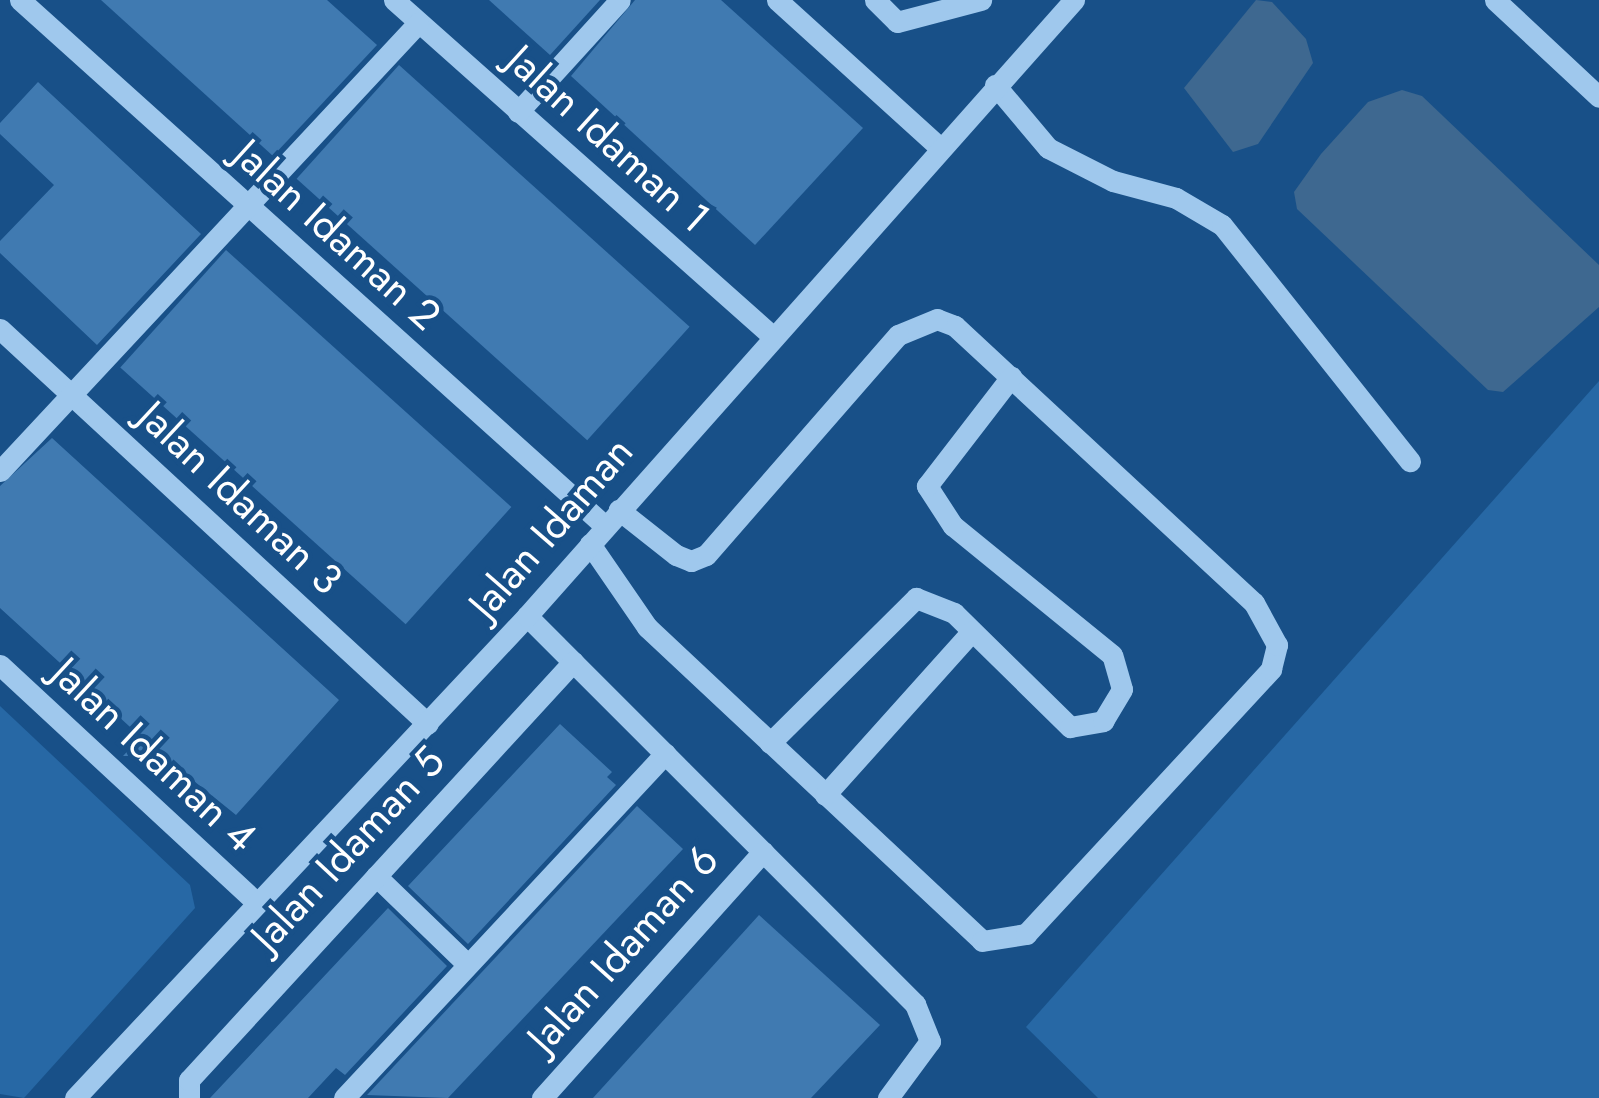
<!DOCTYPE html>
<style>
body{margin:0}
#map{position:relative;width:1599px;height:1098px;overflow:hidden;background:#185088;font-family:Jost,sans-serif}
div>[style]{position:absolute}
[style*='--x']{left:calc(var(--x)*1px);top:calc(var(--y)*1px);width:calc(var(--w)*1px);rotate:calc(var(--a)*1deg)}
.green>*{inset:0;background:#2768a5}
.water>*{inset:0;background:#3e6890}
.building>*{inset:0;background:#407ab1;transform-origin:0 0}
.minor>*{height:21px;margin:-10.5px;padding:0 10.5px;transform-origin:10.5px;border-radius:10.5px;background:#9fc8ed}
span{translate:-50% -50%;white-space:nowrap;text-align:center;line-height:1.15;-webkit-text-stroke:9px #185088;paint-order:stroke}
.street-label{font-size:42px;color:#fff}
</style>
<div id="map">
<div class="green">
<i style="clip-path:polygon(1599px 381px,1599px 1098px,1098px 1098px,1026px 1027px)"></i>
<i style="clip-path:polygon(0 706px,190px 885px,195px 908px,24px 1098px,0 1094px)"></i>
</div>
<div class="water">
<i style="clip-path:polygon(1256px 0,1272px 2px,1306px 39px,1313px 63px,1258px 144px,1233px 152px,1184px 88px)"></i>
<i style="clip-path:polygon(1402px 90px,1422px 96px,1599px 265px,1599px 307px,1503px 392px,1488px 390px,1297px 209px,1294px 192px,1321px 154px,1368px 102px)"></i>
</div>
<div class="building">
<i style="clip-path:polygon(101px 0,327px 0,377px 45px,273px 156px)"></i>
<i style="clip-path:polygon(489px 0,600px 0,550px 55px)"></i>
<i style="clip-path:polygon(635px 0,721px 0,863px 128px,755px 245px,571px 76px)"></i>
<i style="left:399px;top:65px;width:391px;height:153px;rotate:42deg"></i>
<i style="clip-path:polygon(38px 82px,201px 234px,97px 345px,0 253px,0 241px,54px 185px,0 134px,0 123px)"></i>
<i style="left:226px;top:250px;width:384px;height:158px;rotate:42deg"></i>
<i style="clip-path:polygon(52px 438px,339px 700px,236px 815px,163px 756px,123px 756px,141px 737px,0 608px,0 486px)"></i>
<i style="clip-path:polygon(560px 724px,612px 772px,607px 777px,616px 785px,468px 944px,408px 886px)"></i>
<i style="clip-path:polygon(637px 806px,683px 849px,448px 1098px,367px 1095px)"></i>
<i style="clip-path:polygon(388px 908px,447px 966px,345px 1075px,336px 1068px,308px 1098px,210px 1098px)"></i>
<i style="clip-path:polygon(759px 915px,880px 1025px,811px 1098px,593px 1098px)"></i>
</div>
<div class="minor">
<i style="--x:20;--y:0;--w:787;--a:41.96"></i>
<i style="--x:394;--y:0;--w:504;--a:41.62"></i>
<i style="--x:777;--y:0;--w:217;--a:42.2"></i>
<i style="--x:875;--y:0;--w:31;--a:45"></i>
<i style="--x:897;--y:22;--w:87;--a:-14.7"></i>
<i style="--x:1495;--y:0;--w:142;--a:43"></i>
<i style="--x:995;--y:85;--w:82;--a:49.9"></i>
<i style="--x:1048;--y:148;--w:73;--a:26.9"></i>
<i style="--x:1113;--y:181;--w:65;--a:15.1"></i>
<i style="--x:1176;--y:198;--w:53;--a:30.4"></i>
<i style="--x:1222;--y:225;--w:302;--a:51.5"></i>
<i style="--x:518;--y:112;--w:151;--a:-47.7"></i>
<i style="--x:0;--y:329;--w:582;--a:42.7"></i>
<i style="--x:0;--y:471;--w:613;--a:-46.98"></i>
<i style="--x:590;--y:544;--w:101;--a:55.5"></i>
<i style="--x:647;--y:627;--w:459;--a:43.1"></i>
<i style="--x:982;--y:941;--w:45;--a:-9"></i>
<i style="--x:1026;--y:934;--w:361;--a:-47.2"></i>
<i style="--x:1271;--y:669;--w:25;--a:-76"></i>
<i style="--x:1277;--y:645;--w:48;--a:-118.7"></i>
<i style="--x:1254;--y:603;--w:408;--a:-137.2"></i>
<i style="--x:955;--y:326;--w:19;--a:-159"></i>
<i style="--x:937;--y:319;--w:42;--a:157.7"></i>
<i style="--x:898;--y:335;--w:292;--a:131.1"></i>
<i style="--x:706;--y:555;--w:16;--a:158"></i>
<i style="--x:691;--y:561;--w:16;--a:-158"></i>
<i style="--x:676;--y:555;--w:73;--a:-141.7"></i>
<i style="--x:527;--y:616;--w:549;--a:45"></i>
<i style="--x:915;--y:1004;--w:40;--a:68"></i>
<i style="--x:930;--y:1041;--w:71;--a:126.4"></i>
<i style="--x:0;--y:665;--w:349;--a:42.8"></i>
<i style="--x:770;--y:743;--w:206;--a:-44.8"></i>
<i style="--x:916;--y:598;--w:41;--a:21.5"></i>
<i style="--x:954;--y:613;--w:163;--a:44.5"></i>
<i style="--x:1070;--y:727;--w:34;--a:-10"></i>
<i style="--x:1103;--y:721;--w:37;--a:-59"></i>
<i style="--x:1122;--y:689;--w:35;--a:-106"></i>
<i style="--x:1112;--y:655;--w:205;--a:-140.9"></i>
<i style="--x:953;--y:526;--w:48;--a:-123"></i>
<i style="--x:927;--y:486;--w:138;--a:-52.4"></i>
<i style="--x:825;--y:795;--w:220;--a:-48.1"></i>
<i style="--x:376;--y:876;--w:125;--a:44"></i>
<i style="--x:75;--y:1098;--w:661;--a:-46.84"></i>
<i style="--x:527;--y:616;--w:824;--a:-48.4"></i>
<i style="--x:189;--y:1098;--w:18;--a:-90"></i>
<i style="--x:189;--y:1080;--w:568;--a:-47.43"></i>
<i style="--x:344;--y:1098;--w:471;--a:-47"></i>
<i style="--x:542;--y:1098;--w:331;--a:-48.1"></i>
</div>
<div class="street-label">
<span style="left:608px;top:139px;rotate:42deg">Jalan Idaman 1</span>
<span style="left:337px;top:235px;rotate:42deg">Jalan Idaman 2</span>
<span style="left:240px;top:498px;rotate:43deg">Jalan Idaman 3</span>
<span style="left:551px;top:528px;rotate:-49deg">Jalan Idaman</span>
<span style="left:154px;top:755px;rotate:43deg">Jalan Idaman 4</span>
<span style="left:348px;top:849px;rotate:-47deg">Jalan Idaman 5</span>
<span style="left:623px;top:949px;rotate:-48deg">Jalan Idaman 6</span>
</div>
</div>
